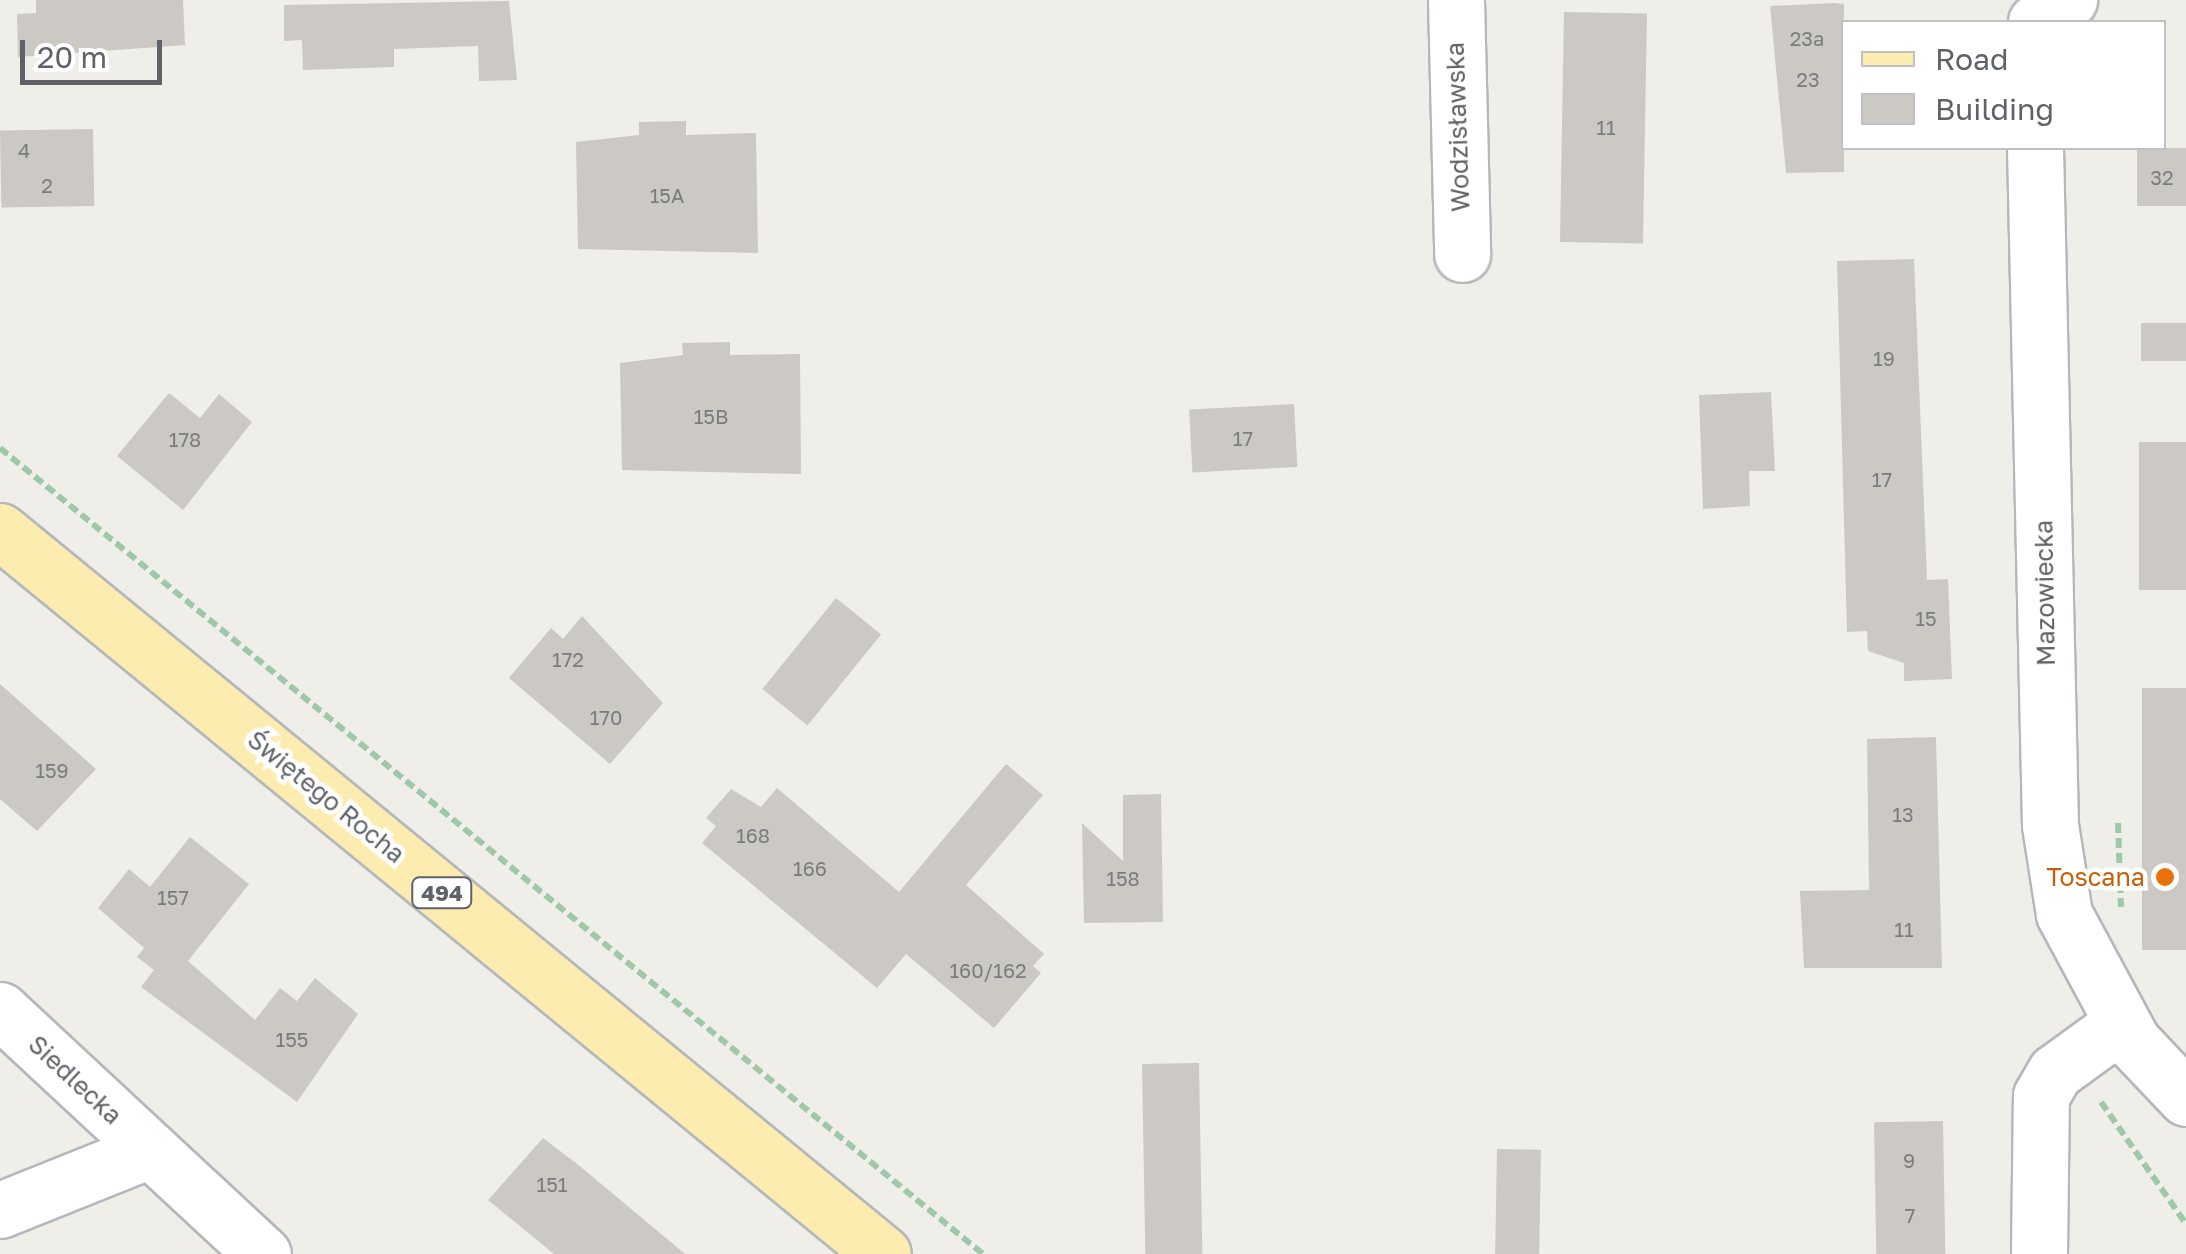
<!DOCTYPE html>
<meta charset="utf-8">
<style>
body{margin:0}
#map{position:relative;width:2186px;height:1254px;overflow:hidden;background:#f0eee8;font-family:"Golos Text",sans-serif}
div>[style]{position:absolute}
[style*='--x']{left:calc(var(--x)*1px);top:calc(var(--y)*1px);width:calc(var(--w)*1px);rotate:calc(var(--a)*1deg)}
.building>*{inset:0;background:#ccc9c4;transform-origin:0 0}
.path>*{height:6px;margin-top:-3px;transform-origin:0;background:repeating-linear-gradient(90deg,#9fc8a8 0 10px,transparent 0 15px)}
.roads{filter:drop-shadow(2px 0 #b5b8bb) drop-shadow(-2px 0 #b5b8bb) drop-shadow(0 2px #b5b8bb) drop-shadow(0 -2px #b5b8bb)}
.minor>*{height:55px;margin:-27.5px;padding:0 27.5px;transform-origin:27.5px;border-radius:27.5px;background:#fff}
.major>*{height:55px;margin:-27.5px;padding:0 27.5px;transform-origin:27.5px;border-radius:27.5px;background:#fdecb0}
.dots>*{width:28px;height:28px;translate:-50% -50%;box-sizing:border-box;border:5px solid #fff;border-radius:50%}
span{translate:-50% -50%;white-space:nowrap;text-align:center;line-height:1.15;-webkit-text-stroke:9px #fff;paint-order:stroke}
.number-label{font-size:20px;color:#7a7c7e}
.number-label span{-webkit-text-stroke-width:0}
.shield-label span{padding:2px 8px;background:#fff;border:2px solid;border-radius:8px;-webkit-text-stroke-width:0}
.shield-label{font-size:22px;color:#5f6367;font-weight:700}
.street-label{font-size:25px;color:#5f6367}
.food-label{font-size:25px;color:#c56008}
.right{translate:-100% -50%;text-align:right}
.legend{position:absolute;left:1841px;top:20px;width:325px;height:130px;box-sizing:border-box;background:#fff;border:2px solid #bfc1c2;margin:0;padding:12px 18px;list-style:none;font-size:30px;color:#5f6367}
.legend li{display:flex;align-items:center;gap:20px;height:50px}
.legend b{width:50px;border:2px solid #bfc1c2}
.scale{position:absolute;left:20px;top:40px;width:142px;height:45px;box-sizing:border-box;border:5px solid #5f6367;border-top:0;padding-left:12px;font-size:30px;line-height:35px;white-space:nowrap;color:#5f6367;-webkit-text-stroke:8px #fff;paint-order:stroke}
</style>
<div id="map">
<div class="building">
<i style="clip-path:polygon(36px 0,183px 0,185px 45px,18px 57px,17px 14px,36px 13px)"></i>
<i style="clip-path:polygon(509px 1px,517px 80px,479px 81px,478px 46px,394px 49px,394px 67px,303px 70px,302px 40px,284px 41px,284px 5px)"></i>
<i style="clip-path:polygon(1834px 3px,1844px 4px,1844px 172px,1786px 173px,1770px 6px)"></i>
<i style="left:1564px;top:12px;width:83px;height:230px;rotate:1deg"></i>
<i style="clip-path:polygon(686px 121px,686px 135px,756px 133px,758px 253px,578px 249px,576px 142px,639px 135px,639px 122px)"></i>
<i style="left:93px;top:129px;width:77px;height:93px;rotate:89deg"></i>
<i style="left:2137px;top:148px;width:49px;height:58px"></i>
<i style="clip-path:polygon(1914px 259px,1927px 580px,1948px 579px,1952px 679px,1904px 681px,1904px 663px,1868px 651px,1867px 631px,1847px 632px,1837px 261px)"></i>
<i style="left:2186px;top:323px;width:38px;height:45px;rotate:90deg"></i>
<i style="clip-path:polygon(730px 342px,730px 355px,800px 354px,801px 474px,622px 470px,620px 363px,683px 355px,682px 343px)"></i>
<i style="clip-path:polygon(1771px 392px,1775px 471px,1749px 471px,1750px 506px,1703px 509px,1699px 395px)"></i>
<i style="clip-path:polygon(169px 393px,200px 418px,219px 394px,252px 422px,183px 510px,117px 456px)"></i>
<i style="left:1294px;top:404px;width:63px;height:105px;rotate:87deg"></i>
<i style="left:2139px;top:442px;width:47px;height:148px"></i>
<i style="left:836px;top:598px;width:58px;height:117px;rotate:39deg"></i>
<i style="clip-path:polygon(582px 616px,663px 703px,610px 764px,509px 678px,551px 628px,563px 639px)"></i>
<i style="clip-path:polygon(0 684px,96px 769px,37px 831px,0 799px)"></i>
<i style="left:2186px;top:688px;width:262px;height:44px;rotate:90deg"></i>
<i style="clip-path:polygon(1936px 737px,1942px 968px,1804px 968px,1800px 891px,1869px 890px,1867px 739px)"></i>
<i style="clip-path:polygon(1006px 764px,1043px 795px,966px 885px,1044px 954px,1033px 966px,1041px 973px,994px 1028px,906px 954px,877px 988px,702px 843px,716px 826px,706px 818px,731px 789px,761px 807px,777px 788px,899px 892px)"></i>
<i style="clip-path:polygon(1161px 794px,1163px 922px,1084px 923px,1082px 823px,1123px 861px,1123px 795px)"></i>
<i style="clip-path:polygon(190px 837px,249px 884px,188px 961px,255px 1020px,280px 988px,297px 1001px,315px 978px,358px 1014px,297px 1102px,141px 987px,154px 970px,137px 957px,144px 948px,98px 908px,129px 869px,150px 887px)"></i>
<i style="left:1199px;top:1063px;width:191px;height:57px;rotate:89deg"></i>
<i style="left:1943px;top:1121px;width:133px;height:69px;rotate:89deg"></i>
<i style="clip-path:polygon(543px 1138px,581px 1167px,685px 1254px,554px 1254px,488px 1200px)"></i>
<i style="left:1497px;top:1149px;width:44px;height:105px;rotate:1deg"></i>
</div>
<div class="path">
<i style="--x:0;--y:448;--w:1271;--a:39.35"></i>
<i style="--x:2118;--y:823;--w:84;--a:88"></i>
<i style="--x:2101;--y:1102;--w:149;--a:55.1"></i>
</div>
<div class="roads">
<div class="minor">
<i style="--x:1456;--y:0;--w:254;--a:88.6"></i>
<i style="--x:2036;--y:22;--w:40;--a:-34"></i>
<i style="--x:2035;--y:148;--w:677;--a:88.73"></i>
<i style="--x:2050;--y:825;--w:90;--a:81.1"></i>
<i style="--x:2064;--y:914;--w:145;--a:61.7"></i>
<i style="--x:2133;--y:1042;--w:77;--a:46.6"></i>
<i style="--x:0;--y:1010;--w:359;--a:42.9"></i>
<i style="--x:0;--y:1210;--w:162;--a:-21.8"></i>
<i style="--x:2039;--y:1254;--w:158;--a:-89.3"></i>
<i style="--x:2041;--y:1096;--w:28;--a:-60"></i>
<i style="--x:2055;--y:1072;--w:82;--a:-36"></i>
</div>
<div class="major">
<i style="--x:0;--y:531;--w:1141;--a:39.31"></i>
</div>
</div>
<div class="dots">
<i style="left:2165px;top:877px;background:#e8710a"></i>
</div>
<div class="number-label">
<span style="left:1807px;top:38px">23a</span>
<span style="left:1808px;top:79px">23</span>
<span style="left:1606px;top:127px">11</span>
<span style="left:24px;top:150px">4</span>
<span style="left:2162px;top:177px">32</span>
<span style="left:47px;top:185px">2</span>
<span style="left:667px;top:195px">15A</span>
<span style="left:1884px;top:358px">19</span>
<span style="left:711px;top:416px">15B</span>
<span style="left:1243px;top:438px">17</span>
<span style="left:185px;top:439px">178</span>
<span style="left:1882px;top:479px">17</span>
<span style="left:1926px;top:618px">15</span>
<span style="left:568px;top:659px">172</span>
<span style="left:606px;top:717px">170</span>
<span style="left:52px;top:770px">159</span>
<span style="left:1903px;top:814px">13</span>
<span style="left:753px;top:835px">168</span>
<span style="left:810px;top:868px">166</span>
<span style="left:1123px;top:878px">158</span>
<span style="left:173px;top:897px">157</span>
<span style="left:1904px;top:929px">11</span>
<span style="left:988px;top:970px">160/162</span>
<span style="left:292px;top:1039px">155</span>
<span style="left:1909px;top:1160px">9</span>
<span style="left:552px;top:1184px">151</span>
<span style="left:1910px;top:1215px">7</span>
</div>
<div class="shield-label">
<span style="left:442px;top:893px">494</span>
</div>
<div class="street-label">
<span style="left:1458px;top:127px;rotate:-92deg">Wodzisławska</span>
<span style="left:2045px;top:593px;rotate:-91deg">Mazowiecka</span>
<span style="left:326px;top:797px;rotate:39deg">Świętego Rocha</span>
<span style="left:75px;top:1080px;rotate:43deg">Siedlecka</span>
</div>
<div class="food-label">
<span class="right" style="left:2145px;top:877px">Toscana</span>
</div>
<ul class="legend">
<li><b style="height:12px;background:#fdecb0"></b>Road</li>
<li><b style="height:28px;background:#ccc9c4"></b>Building</li>
</ul>
<div class="scale">20 m</div>
</div>
